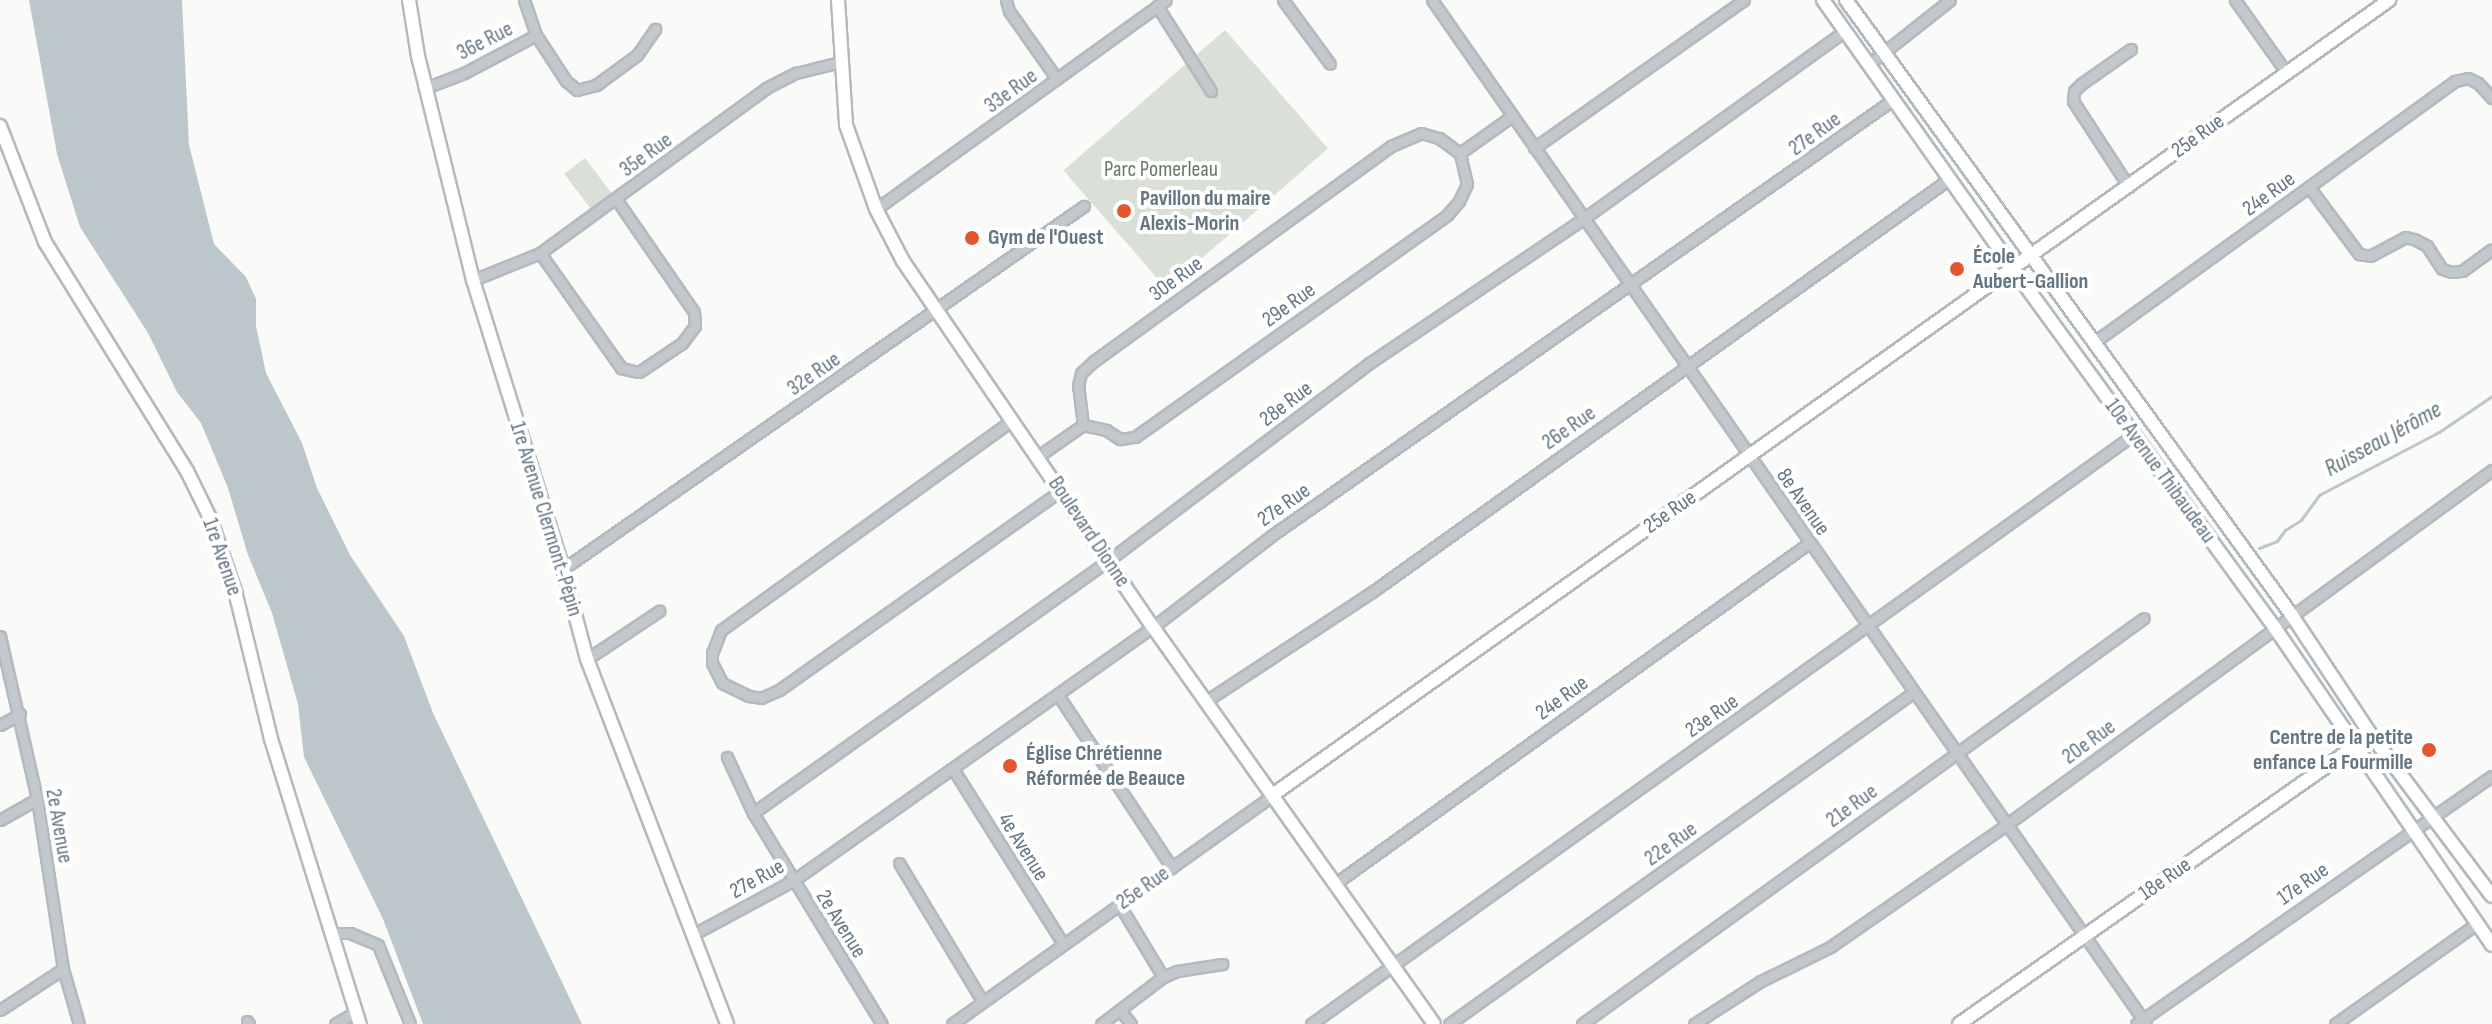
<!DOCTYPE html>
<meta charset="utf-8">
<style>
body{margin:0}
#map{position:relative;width:2492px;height:1024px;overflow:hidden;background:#fafaf8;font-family:"Sofia Sans Condensed",sans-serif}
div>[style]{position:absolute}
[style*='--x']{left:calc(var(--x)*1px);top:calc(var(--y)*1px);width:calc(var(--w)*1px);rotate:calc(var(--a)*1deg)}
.green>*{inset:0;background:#dadfd7;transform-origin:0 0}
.water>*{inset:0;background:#bbc7cb}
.stream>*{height:3px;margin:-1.5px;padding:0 1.5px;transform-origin:1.5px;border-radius:1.5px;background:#bbc7cb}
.roads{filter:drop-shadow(2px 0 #b3babf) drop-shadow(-2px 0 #b3babf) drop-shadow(0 2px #b3babf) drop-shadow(0 -2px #b3babf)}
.street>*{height:9px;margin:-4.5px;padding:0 4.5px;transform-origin:4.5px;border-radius:4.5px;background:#c3c8cc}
.secondary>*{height:12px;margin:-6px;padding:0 6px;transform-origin:6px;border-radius:6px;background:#fff}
.dots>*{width:22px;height:22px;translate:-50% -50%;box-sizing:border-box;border:4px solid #fff;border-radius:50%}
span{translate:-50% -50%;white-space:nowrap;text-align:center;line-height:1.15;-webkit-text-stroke:8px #fff;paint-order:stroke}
.street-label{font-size:22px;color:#657683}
.park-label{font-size:22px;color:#687a64}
.poi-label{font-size:22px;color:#657683;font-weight:700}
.left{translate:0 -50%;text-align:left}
.right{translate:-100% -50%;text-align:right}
.water-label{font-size:24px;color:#60757c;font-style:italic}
</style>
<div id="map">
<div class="green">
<i style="left:1225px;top:30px;width:157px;height:214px;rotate:49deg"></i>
<i style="left:585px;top:158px;width:51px;height:26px;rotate:53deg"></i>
</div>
<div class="water">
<i style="clip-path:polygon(29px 0,182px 0,189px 145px,214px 244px,246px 277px,256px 299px,256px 326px,266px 373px,302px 443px,317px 488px,350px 555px,404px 636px,433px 713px,582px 1024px,423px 1024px,383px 919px,304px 757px,298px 704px,272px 613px,248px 555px,228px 488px,201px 423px,177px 392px,148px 333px,80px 227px,57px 154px)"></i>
</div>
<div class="stream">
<i style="--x:2259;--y:548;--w:19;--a:-21"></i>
<i style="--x:2277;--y:541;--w:14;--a:-54"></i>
<i style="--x:2285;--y:530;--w:19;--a:-32"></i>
<i style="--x:2301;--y:520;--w:31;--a:-54"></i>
<i style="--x:2319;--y:495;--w:136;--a:-27.7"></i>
<i style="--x:2439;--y:432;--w:64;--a:-34.2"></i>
</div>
<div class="roads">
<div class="street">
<i style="--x:524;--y:0;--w:37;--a:71"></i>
<i style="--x:536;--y:35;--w:55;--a:56.9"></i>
<i style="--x:566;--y:81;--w:14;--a:39"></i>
<i style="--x:577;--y:90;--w:20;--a:-15"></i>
<i style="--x:596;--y:85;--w:51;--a:-36.2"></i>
<i style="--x:637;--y:55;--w:32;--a:-55"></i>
<i style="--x:1006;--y:0;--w:11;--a:75"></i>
<i style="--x:1009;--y:11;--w:83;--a:54.8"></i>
<i style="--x:1283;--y:0;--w:79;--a:53.7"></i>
<i style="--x:1432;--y:0;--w:1248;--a:55.11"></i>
<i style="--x:2235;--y:0;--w:88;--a:54.7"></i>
<i style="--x:1157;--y:6;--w:101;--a:57.6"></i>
<i style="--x:1869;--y:64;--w:103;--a:-38.3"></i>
<i style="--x:425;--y:88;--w:42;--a:-21"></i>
<i style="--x:464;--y:73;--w:81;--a:-27.8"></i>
<i style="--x:1534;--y:148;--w:257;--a:-35.2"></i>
<i style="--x:2129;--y:187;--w:103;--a:-123.1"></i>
<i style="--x:2073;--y:101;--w:10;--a:-84"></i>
<i style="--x:2074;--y:91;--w:10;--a:-45"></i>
<i style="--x:2081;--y:84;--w:61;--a:-35"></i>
<i style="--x:2309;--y:187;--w:84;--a:53.3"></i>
<i style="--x:2359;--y:254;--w:11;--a:10"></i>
<i style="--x:2370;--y:256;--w:40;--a:-28"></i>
<i style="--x:2405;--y:237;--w:9;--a:13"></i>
<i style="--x:2414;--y:239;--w:15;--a:28"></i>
<i style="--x:2427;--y:246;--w:27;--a:57"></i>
<i style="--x:2442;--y:269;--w:10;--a:17"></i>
<i style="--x:2452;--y:272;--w:10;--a:-6"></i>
<i style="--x:2462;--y:271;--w:37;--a:-36"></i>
<i style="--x:876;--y:209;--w:357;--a:-35.8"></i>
<i style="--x:540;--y:253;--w:141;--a:54.8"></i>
<i style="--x:621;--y:368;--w:18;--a:13"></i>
<i style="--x:639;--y:372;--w:52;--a:-34"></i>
<i style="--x:682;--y:343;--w:21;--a:-53"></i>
<i style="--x:695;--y:326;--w:14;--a:-94"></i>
<i style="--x:694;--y:312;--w:137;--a:-124.6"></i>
<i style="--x:473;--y:280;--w:72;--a:-21.9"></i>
<i style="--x:540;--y:253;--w:280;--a:-36.1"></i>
<i style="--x:766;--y:88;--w:34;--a:-27"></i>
<i style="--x:796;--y:73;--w:45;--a:-14"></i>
<i style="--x:2093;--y:343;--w:447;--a:-35.9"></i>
<i style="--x:2455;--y:81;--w:13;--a:-13"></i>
<i style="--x:2468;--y:78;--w:11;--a:27"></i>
<i style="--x:2478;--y:83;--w:21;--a:47"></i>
<i style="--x:1011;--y:421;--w:357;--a:144.2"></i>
<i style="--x:721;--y:630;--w:25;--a:111"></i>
<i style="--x:712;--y:653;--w:10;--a:90"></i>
<i style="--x:712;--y:663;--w:22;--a:63"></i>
<i style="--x:722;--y:683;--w:30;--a:26"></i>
<i style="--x:749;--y:696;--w:12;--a:9"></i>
<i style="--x:761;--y:698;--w:20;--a:-24"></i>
<i style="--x:779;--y:690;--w:346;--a:-35.3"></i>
<i style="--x:1083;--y:425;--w:39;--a:-97"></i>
<i style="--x:1078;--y:386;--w:13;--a:-77"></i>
<i style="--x:1081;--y:373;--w:18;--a:-43"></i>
<i style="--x:1094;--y:361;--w:367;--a:-35.9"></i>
<i style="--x:1391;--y:146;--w:33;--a:-23"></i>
<i style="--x:1421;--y:133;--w:19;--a:16"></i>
<i style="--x:1439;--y:138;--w:26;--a:36"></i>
<i style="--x:1037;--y:457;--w:56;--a:-34.8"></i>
<i style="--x:1083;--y:425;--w:24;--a:12"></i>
<i style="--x:1106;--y:430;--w:17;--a:33"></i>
<i style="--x:1120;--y:439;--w:15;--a:-8"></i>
<i style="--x:1135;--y:437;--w:383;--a:-35.4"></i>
<i style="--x:1447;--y:215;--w:18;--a:-49"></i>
<i style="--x:1459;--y:201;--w:19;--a:-65"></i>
<i style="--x:1467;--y:184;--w:32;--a:-103"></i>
<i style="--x:1460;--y:153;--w:64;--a:-35.4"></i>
<i style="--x:563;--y:569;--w:635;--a:-34.87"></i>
<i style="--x:0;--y:636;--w:167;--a:77.2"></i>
<i style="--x:37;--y:799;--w:172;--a:81.3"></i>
<i style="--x:63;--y:969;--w:57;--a:73.8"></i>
<i style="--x:587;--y:659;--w:87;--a:-33.7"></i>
<i style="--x:1058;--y:695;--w:207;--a:56.6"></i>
<i style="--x:1206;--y:701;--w:199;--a:-33.3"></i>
<i style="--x:1372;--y:592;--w:710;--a:-35.59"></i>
<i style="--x:0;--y:725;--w:23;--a:-29"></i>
<i style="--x:727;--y:757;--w:62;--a:65.1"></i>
<i style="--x:753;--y:813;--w:247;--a:58.6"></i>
<i style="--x:953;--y:769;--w:207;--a:57.8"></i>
<i style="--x:753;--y:813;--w:437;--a:-35.4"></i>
<i style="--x:1109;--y:560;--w:328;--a:-37.1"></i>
<i style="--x:1371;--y:362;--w:256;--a:-34"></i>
<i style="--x:1583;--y:219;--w:322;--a:-35.7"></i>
<i style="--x:0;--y:820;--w:43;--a:-29.6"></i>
<i style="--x:899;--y:863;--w:162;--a:58.9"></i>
<i style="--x:1336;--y:883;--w:583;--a:-35.71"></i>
<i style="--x:1119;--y:904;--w:85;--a:58.9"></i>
<i style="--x:334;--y:933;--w:16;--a:0"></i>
<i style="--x:350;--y:933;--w:30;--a:23"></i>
<i style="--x:378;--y:945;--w:85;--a:67.9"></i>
<i style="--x:692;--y:935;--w:116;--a:-28.3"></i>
<i style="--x:794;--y:880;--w:439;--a:-35.2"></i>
<i style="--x:1153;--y:627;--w:149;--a:-37.6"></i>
<i style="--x:1271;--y:536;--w:761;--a:-35.05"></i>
<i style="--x:0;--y:1010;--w:75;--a:-33.1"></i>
<i style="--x:1120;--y:1010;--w:18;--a:52"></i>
<i style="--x:247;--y:1021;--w:4;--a:56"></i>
<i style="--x:335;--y:1024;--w:24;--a:-30"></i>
<i style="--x:952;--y:1024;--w:396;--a:-35.5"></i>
<i style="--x:1101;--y:1024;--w:78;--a:-37.2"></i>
<i style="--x:1163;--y:977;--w:15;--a:-23"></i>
<i style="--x:1177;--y:971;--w:46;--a:-8.8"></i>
<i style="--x:1311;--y:1024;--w:1011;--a:-35.62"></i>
<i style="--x:1449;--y:1024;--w:571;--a:-35.53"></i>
<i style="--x:1582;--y:1024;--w:693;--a:-35.85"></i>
<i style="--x:1694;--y:1024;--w:80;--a:-32.7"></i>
<i style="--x:1761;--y:981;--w:77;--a:-26.2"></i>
<i style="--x:1830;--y:947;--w:214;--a:-34.7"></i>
<i style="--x:2006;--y:825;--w:602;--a:-36.15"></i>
<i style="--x:2136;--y:1024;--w:434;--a:-34.9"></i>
<i style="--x:2335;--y:1024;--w:173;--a:-35.3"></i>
</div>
<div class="secondary">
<i style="--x:409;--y:0;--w:57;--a:80.9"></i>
<i style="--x:418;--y:56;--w:231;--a:76.2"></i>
<i style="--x:473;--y:280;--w:303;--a:72.7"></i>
<i style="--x:563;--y:569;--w:93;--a:75.1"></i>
<i style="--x:587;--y:659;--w:391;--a:69"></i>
<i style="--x:838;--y:0;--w:125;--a:86.3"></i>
<i style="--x:846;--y:125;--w:89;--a:70.3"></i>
<i style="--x:876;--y:209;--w:59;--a:62.6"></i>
<i style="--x:903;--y:261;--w:443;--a:55.7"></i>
<i style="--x:1153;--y:627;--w:486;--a:54.7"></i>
<i style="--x:1823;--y:0;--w:326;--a:54.7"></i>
<i style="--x:2011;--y:266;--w:448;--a:53.9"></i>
<i style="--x:2275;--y:628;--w:384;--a:55.6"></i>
<i style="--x:1846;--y:0;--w:758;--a:54.07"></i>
<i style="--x:2291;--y:614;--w:145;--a:56.5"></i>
<i style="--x:2371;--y:735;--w:201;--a:53.1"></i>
<i style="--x:0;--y:126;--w:124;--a:68.8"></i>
<i style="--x:45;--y:242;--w:269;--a:58.2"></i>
<i style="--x:187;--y:471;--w:52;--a:63.9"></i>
<i style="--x:210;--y:518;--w:77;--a:71.1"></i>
<i style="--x:235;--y:591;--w:152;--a:76.3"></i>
<i style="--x:271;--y:739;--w:299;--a:72.7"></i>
<i style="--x:1274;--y:794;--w:1369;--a:-35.45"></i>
<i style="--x:1959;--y:1024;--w:503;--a:-35.05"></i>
</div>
</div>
<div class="dots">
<i style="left:1124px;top:211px;background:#e4572e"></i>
<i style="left:972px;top:238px;background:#e4572e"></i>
<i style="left:1957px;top:269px;background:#e4572e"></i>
<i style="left:2429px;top:750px;background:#e4572e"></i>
<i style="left:1010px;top:766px;background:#e4572e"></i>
</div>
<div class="street-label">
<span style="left:485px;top:41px;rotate:-27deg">36e Rue</span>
<span style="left:1011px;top:91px;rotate:-36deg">33e Rue</span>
<span style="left:1815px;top:134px;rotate:-36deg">27e Rue</span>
<span style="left:2198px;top:136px;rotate:-36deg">25e Rue</span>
<span style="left:646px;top:155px;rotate:-36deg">35e Rue</span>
<span style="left:2269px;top:194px;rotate:-36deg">24e Rue</span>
<span style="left:1176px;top:279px;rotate:-36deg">30e Rue</span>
<span style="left:1289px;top:305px;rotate:-36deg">29e Rue</span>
<span style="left:814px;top:374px;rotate:-35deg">32e Rue</span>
<span style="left:1286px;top:404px;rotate:-37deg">28e Rue</span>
<span style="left:1569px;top:428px;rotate:-35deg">26e Rue</span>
<span style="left:2160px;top:471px;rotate:54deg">10e Avenue Thibaudeau</span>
<span style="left:1803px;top:502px;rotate:55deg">8e Avenue</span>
<span style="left:1284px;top:505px;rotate:-35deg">27e Rue</span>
<span style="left:1670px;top:512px;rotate:-35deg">25e Rue</span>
<span style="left:546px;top:519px;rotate:73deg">1re Avenue Clermont-Pépin</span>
<span style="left:1089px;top:532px;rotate:56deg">Boulevard Dionne</span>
<span style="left:222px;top:557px;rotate:71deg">1re Avenue</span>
<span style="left:1562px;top:698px;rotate:-36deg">24e Rue</span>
<span style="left:1712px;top:716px;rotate:-35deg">23e Rue</span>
<span style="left:2089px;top:742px;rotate:-36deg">20e Rue</span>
<span style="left:1852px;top:806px;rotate:-36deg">21e Rue</span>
<span style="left:59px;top:826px;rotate:80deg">2e Avenue</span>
<span style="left:1671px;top:844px;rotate:-36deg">22e Rue</span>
<span style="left:1023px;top:847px;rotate:58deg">4e Avenue</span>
<span style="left:757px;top:879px;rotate:-29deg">27e Rue</span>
<span style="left:2165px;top:879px;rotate:-35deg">18e Rue</span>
<span style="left:2303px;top:884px;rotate:-35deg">17e Rue</span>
<span style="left:1143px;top:888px;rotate:-35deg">25e Rue</span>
<span style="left:841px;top:924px;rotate:58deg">2e Avenue</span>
</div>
<div class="park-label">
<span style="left:1161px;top:170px">Parc Pomerleau</span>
</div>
<div class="poi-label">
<span class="left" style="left:1140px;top:211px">Pavillon du maire<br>Alexis-Morin</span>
<span class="left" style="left:988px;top:238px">Gym de l'Ouest</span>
<span class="left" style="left:1973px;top:269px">École<br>Aubert-Gallion</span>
<span class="right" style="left:2413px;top:750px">Centre de la petite<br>enfance La Fourmille</span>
<span class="left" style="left:1026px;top:766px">Église Chrétienne<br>Réformée de Beauce</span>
</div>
<div class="water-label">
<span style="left:2383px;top:439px;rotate:-29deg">Ruisseau Jérôme</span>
</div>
</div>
